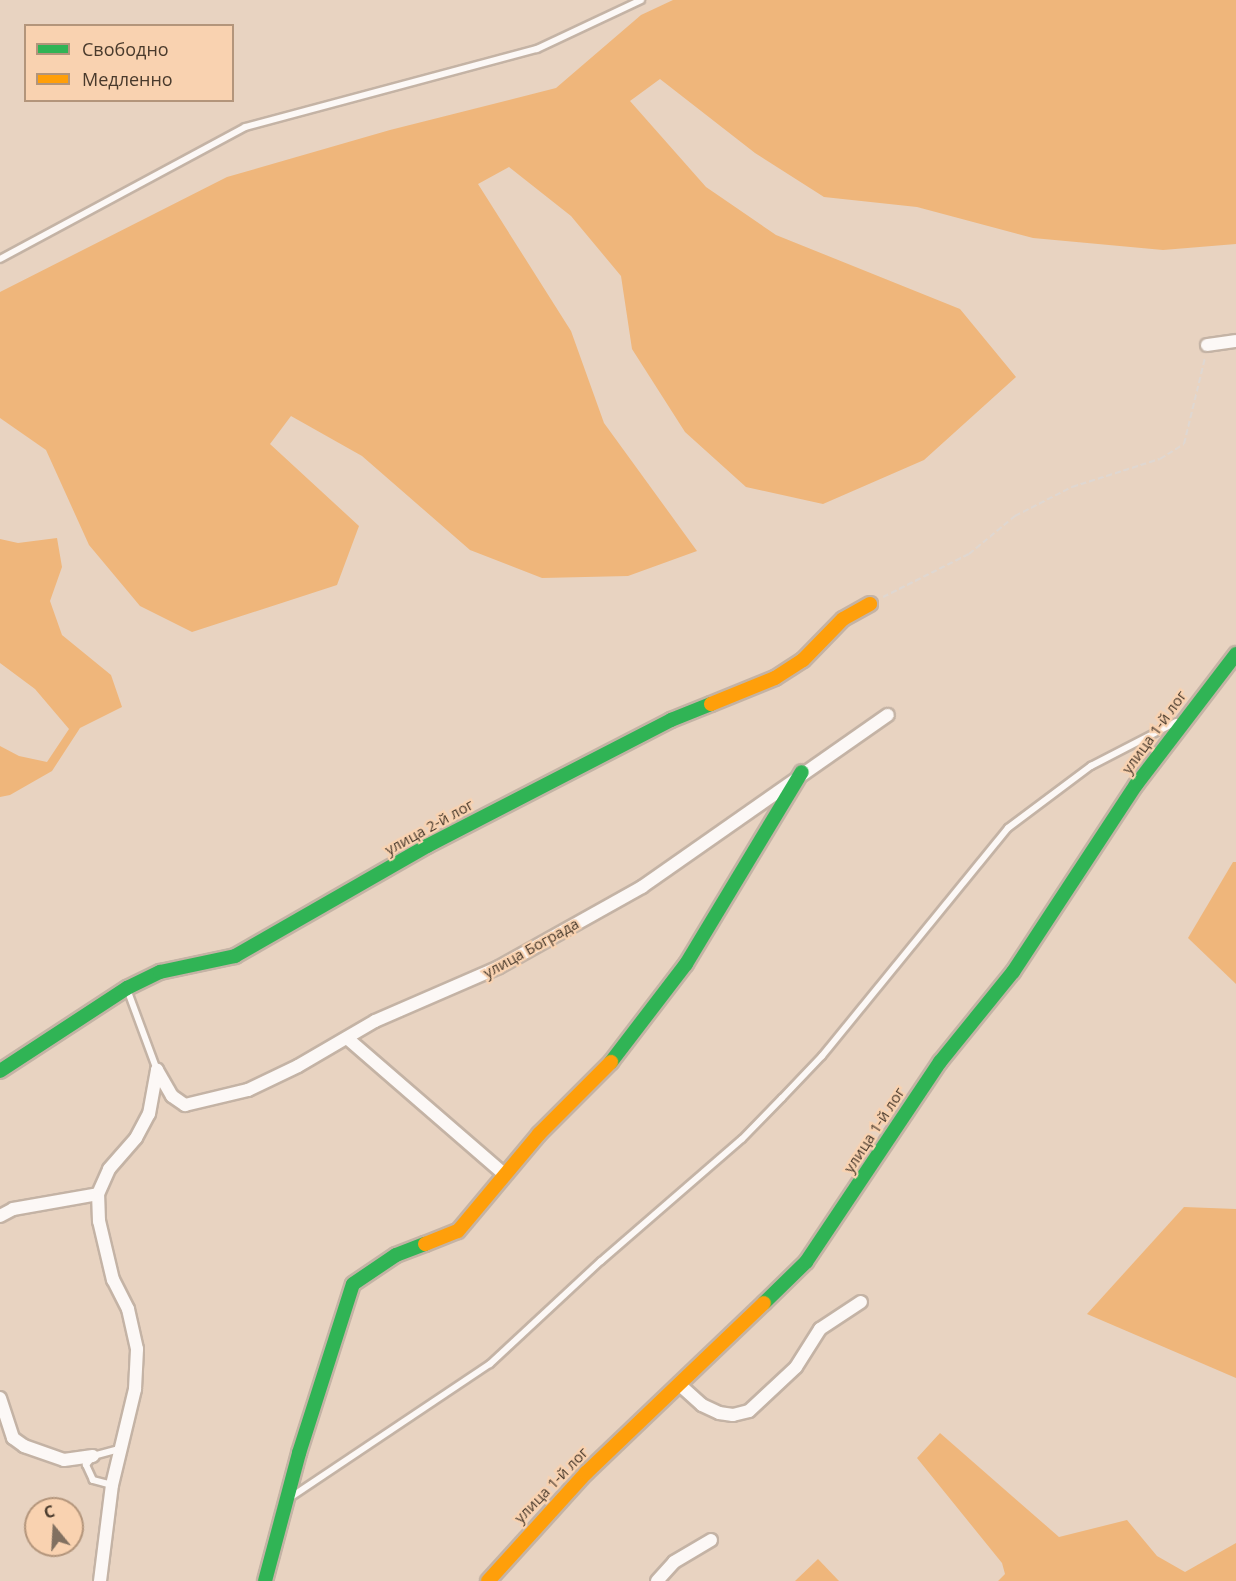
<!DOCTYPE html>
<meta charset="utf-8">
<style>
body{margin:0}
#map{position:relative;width:1236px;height:1581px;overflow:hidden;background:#e8d3c1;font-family:"Open Sans",sans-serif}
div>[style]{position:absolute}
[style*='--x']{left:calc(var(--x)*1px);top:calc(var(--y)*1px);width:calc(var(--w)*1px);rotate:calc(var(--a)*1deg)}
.green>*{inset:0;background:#efb67b}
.path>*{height:2px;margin-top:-1px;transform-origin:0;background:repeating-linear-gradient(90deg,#dfd7d1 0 6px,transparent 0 9px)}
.roads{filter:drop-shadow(2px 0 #c4b3a5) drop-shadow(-2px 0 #c4b3a5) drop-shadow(0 2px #c4b3a5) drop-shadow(0 -2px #c4b3a5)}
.lane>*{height:6px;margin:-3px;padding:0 3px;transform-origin:3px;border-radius:3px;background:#fcf8f6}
.street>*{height:12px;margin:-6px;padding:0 6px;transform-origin:6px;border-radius:6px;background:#fcf8f6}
.fast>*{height:14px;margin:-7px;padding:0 7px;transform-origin:7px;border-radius:7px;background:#30b455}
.slow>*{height:14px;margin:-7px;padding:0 7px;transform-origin:7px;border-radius:7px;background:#ff9f0a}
span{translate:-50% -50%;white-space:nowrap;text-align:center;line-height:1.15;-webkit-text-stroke:4.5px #f9d2b0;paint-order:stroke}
.street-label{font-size:15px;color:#493a2c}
.legend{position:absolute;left:24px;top:24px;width:210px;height:78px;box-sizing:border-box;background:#f9d2b0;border:2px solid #b3957b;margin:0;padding:8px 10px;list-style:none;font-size:18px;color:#493a2c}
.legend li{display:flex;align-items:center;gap:12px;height:30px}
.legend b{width:30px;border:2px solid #b3957b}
.north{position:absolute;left:24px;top:1497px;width:60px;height:60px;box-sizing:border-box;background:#f9d2b0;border:2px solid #b3957b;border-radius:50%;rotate:342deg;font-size:16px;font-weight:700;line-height:24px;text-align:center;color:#493a2c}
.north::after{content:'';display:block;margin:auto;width:21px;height:27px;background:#817060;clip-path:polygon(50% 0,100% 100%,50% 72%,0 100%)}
</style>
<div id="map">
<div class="green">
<i style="clip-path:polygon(673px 0,1236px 0,1236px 244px,1163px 250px,1033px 238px,917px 207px,824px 197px,755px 153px,660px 79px,630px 101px,706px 187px,776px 235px,960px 309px,1016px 377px,924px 460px,823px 504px,746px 487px,685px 432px,632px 349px,621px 276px,571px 216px,509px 167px,478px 184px,571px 331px,604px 423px,697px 551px,628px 576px,542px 578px,470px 550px,362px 456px,291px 416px,270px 444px,359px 526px,337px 585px,192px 632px,140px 606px,89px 545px,46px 450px,0 418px,0 292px,227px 177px,390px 130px,556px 88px,641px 15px)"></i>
<i style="clip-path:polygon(57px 538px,62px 567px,50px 601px,62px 635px,111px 675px,122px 707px,80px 728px,52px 771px,10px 795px,0 797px,0 746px,19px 756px,47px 762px,69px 729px,35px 689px,0 663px,0 539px,18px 543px)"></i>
<i style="clip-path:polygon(1233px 862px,1236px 862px,1236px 984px,1188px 938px)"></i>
<i style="clip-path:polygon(1184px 1207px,1236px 1209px,1236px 1378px,1087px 1314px)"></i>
<i style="clip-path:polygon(940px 1433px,1059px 1537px,1127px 1520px,1157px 1556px,1185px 1572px,1236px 1543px,1236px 1581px,998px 1581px,1005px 1574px,1002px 1563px,917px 1458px)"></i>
<i style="clip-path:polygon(818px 1559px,839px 1581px,795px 1581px)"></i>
</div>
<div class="path">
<i style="--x:883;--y:597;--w:96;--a:-26.6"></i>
<i style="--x:969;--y:554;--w:60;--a:-39.6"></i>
<i style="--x:1015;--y:516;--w:64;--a:-27"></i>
<i style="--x:1072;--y:487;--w:92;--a:-17.7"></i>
<i style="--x:1160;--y:459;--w:28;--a:-32"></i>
<i style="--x:1184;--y:444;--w:89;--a:-76.3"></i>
</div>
<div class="roads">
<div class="lane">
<i style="--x:0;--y:259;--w:278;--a:-28.3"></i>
<i style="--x:245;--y:127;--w:302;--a:-15"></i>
<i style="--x:537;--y:49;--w:115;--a:-25.2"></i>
<i style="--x:127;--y:989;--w:86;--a:69.7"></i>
<i style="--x:112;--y:1485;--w:20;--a:-165"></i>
<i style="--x:93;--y:1480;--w:17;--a:-115"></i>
<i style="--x:86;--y:1465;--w:11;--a:-52"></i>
<i style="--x:93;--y:1456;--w:28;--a:-15"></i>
<i style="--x:291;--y:1497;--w:239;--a:-33.8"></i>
<i style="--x:490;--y:1364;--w:151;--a:-42.9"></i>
<i style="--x:601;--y:1261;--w:186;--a:-40.9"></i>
<i style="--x:742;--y:1139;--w:57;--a:-45.7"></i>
<i style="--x:782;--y:1098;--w:58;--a:-46.4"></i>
<i style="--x:822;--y:1056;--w:294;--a:-50.8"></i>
<i style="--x:1008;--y:828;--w:104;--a:-36.8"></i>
<i style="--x:1091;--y:766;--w:96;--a:-27.4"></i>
</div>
<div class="street">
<i style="--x:1207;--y:345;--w:29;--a:-8"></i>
<i style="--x:347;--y:1038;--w:206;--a:40.9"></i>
<i style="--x:157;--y:1070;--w:30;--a:60"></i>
<i style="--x:172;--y:1096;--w:16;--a:35"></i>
<i style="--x:185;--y:1105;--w:65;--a:-13.4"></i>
<i style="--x:248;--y:1090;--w:55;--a:-25.6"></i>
<i style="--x:298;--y:1066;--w:89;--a:-30.3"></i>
<i style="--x:375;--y:1021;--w:135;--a:-23.5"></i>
<i style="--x:499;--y:967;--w:164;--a:-29.2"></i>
<i style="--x:642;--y:887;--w:300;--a:-35"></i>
<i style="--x:0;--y:1216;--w:15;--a:-28"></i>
<i style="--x:13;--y:1209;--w:86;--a:-10"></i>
<i style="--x:681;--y:1386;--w:28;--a:42"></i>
<i style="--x:702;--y:1405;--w:19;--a:25"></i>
<i style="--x:719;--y:1413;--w:14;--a:8"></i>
<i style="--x:733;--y:1415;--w:16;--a:-14"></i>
<i style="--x:749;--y:1411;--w:64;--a:-43.1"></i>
<i style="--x:796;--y:1367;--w:45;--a:-57.7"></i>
<i style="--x:820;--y:1329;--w:49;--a:-33.4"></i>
<i style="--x:0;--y:1398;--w:42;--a:72"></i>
<i style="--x:13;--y:1438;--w:14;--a:36"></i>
<i style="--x:24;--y:1446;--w:42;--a:19.3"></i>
<i style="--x:64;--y:1460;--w:29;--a:-8"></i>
<i style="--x:100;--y:1581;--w:97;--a:-82.9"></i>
<i style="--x:112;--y:1485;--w:99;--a:-76.5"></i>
<i style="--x:135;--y:1389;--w:40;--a:-87.1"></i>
<i style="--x:137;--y:1349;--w:41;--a:-102.7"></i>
<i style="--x:128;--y:1309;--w:33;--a:-117"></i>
<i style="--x:113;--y:1280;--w:61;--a:-103.3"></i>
<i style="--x:99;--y:1221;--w:27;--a:-92"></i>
<i style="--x:98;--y:1194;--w:27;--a:-66"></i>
<i style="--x:109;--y:1169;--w:41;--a:-48.9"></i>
<i style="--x:136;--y:1138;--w:27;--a:-62"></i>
<i style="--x:149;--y:1114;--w:45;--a:-79.7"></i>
<i style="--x:657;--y:1581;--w:25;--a:-48"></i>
<i style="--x:674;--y:1562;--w:43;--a:-30.7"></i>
</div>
<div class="fast">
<i style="--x:611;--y:1062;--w:123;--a:-52.6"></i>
<i style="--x:686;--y:964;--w:224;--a:-58.9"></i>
<i style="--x:0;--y:1071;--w:152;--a:-33.2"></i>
<i style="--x:127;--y:988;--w:37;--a:-26"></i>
<i style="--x:160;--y:972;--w:77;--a:-12"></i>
<i style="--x:235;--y:956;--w:221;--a:-29.8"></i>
<i style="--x:427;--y:846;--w:275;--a:-27.3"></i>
<i style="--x:671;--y:720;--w:43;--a:-21.8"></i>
<i style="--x:764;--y:1303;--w:59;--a:-44.3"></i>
<i style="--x:806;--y:1262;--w:241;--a:-56.2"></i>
<i style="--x:940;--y:1062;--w:116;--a:-51"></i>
<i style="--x:1013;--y:972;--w:224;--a:-56.7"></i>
<i style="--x:1136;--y:785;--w:165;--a:-52.6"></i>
<i style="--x:265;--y:1581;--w:132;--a:-75.1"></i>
<i style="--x:299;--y:1453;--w:177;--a:-72.3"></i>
<i style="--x:353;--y:1284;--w:52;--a:-34"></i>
<i style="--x:396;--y:1255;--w:31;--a:-21"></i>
</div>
<div class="slow">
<i style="--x:711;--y:704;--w:69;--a:-22.1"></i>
<i style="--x:775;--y:678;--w:33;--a:-33"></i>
<i style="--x:803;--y:660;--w:57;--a:-45.7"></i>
<i style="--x:843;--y:619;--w:31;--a:-29"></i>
<i style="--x:425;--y:1244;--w:35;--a:-22"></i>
<i style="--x:458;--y:1231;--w:126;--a:-50.1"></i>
<i style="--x:539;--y:1134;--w:102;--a:-45"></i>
<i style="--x:488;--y:1581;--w:146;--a:-47.8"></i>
<i style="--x:586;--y:1473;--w:246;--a:-43.7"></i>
</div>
</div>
<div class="street-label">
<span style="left:1154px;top:732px;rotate:-54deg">улица 1-й лог</span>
<span style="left:429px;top:827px;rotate:-29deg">улица 2-й лог</span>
<span style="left:531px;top:948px;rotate:-29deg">улица Бограда</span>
<span style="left:874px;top:1130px;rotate:-57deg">улица 1-й лог</span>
<span style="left:551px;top:1485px;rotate:-46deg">улица 1-й лог</span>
</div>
<ul class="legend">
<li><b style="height:8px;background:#30b455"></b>Свободно</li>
<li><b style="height:8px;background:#ff9f0a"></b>Медленно</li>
</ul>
<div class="north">С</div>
</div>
